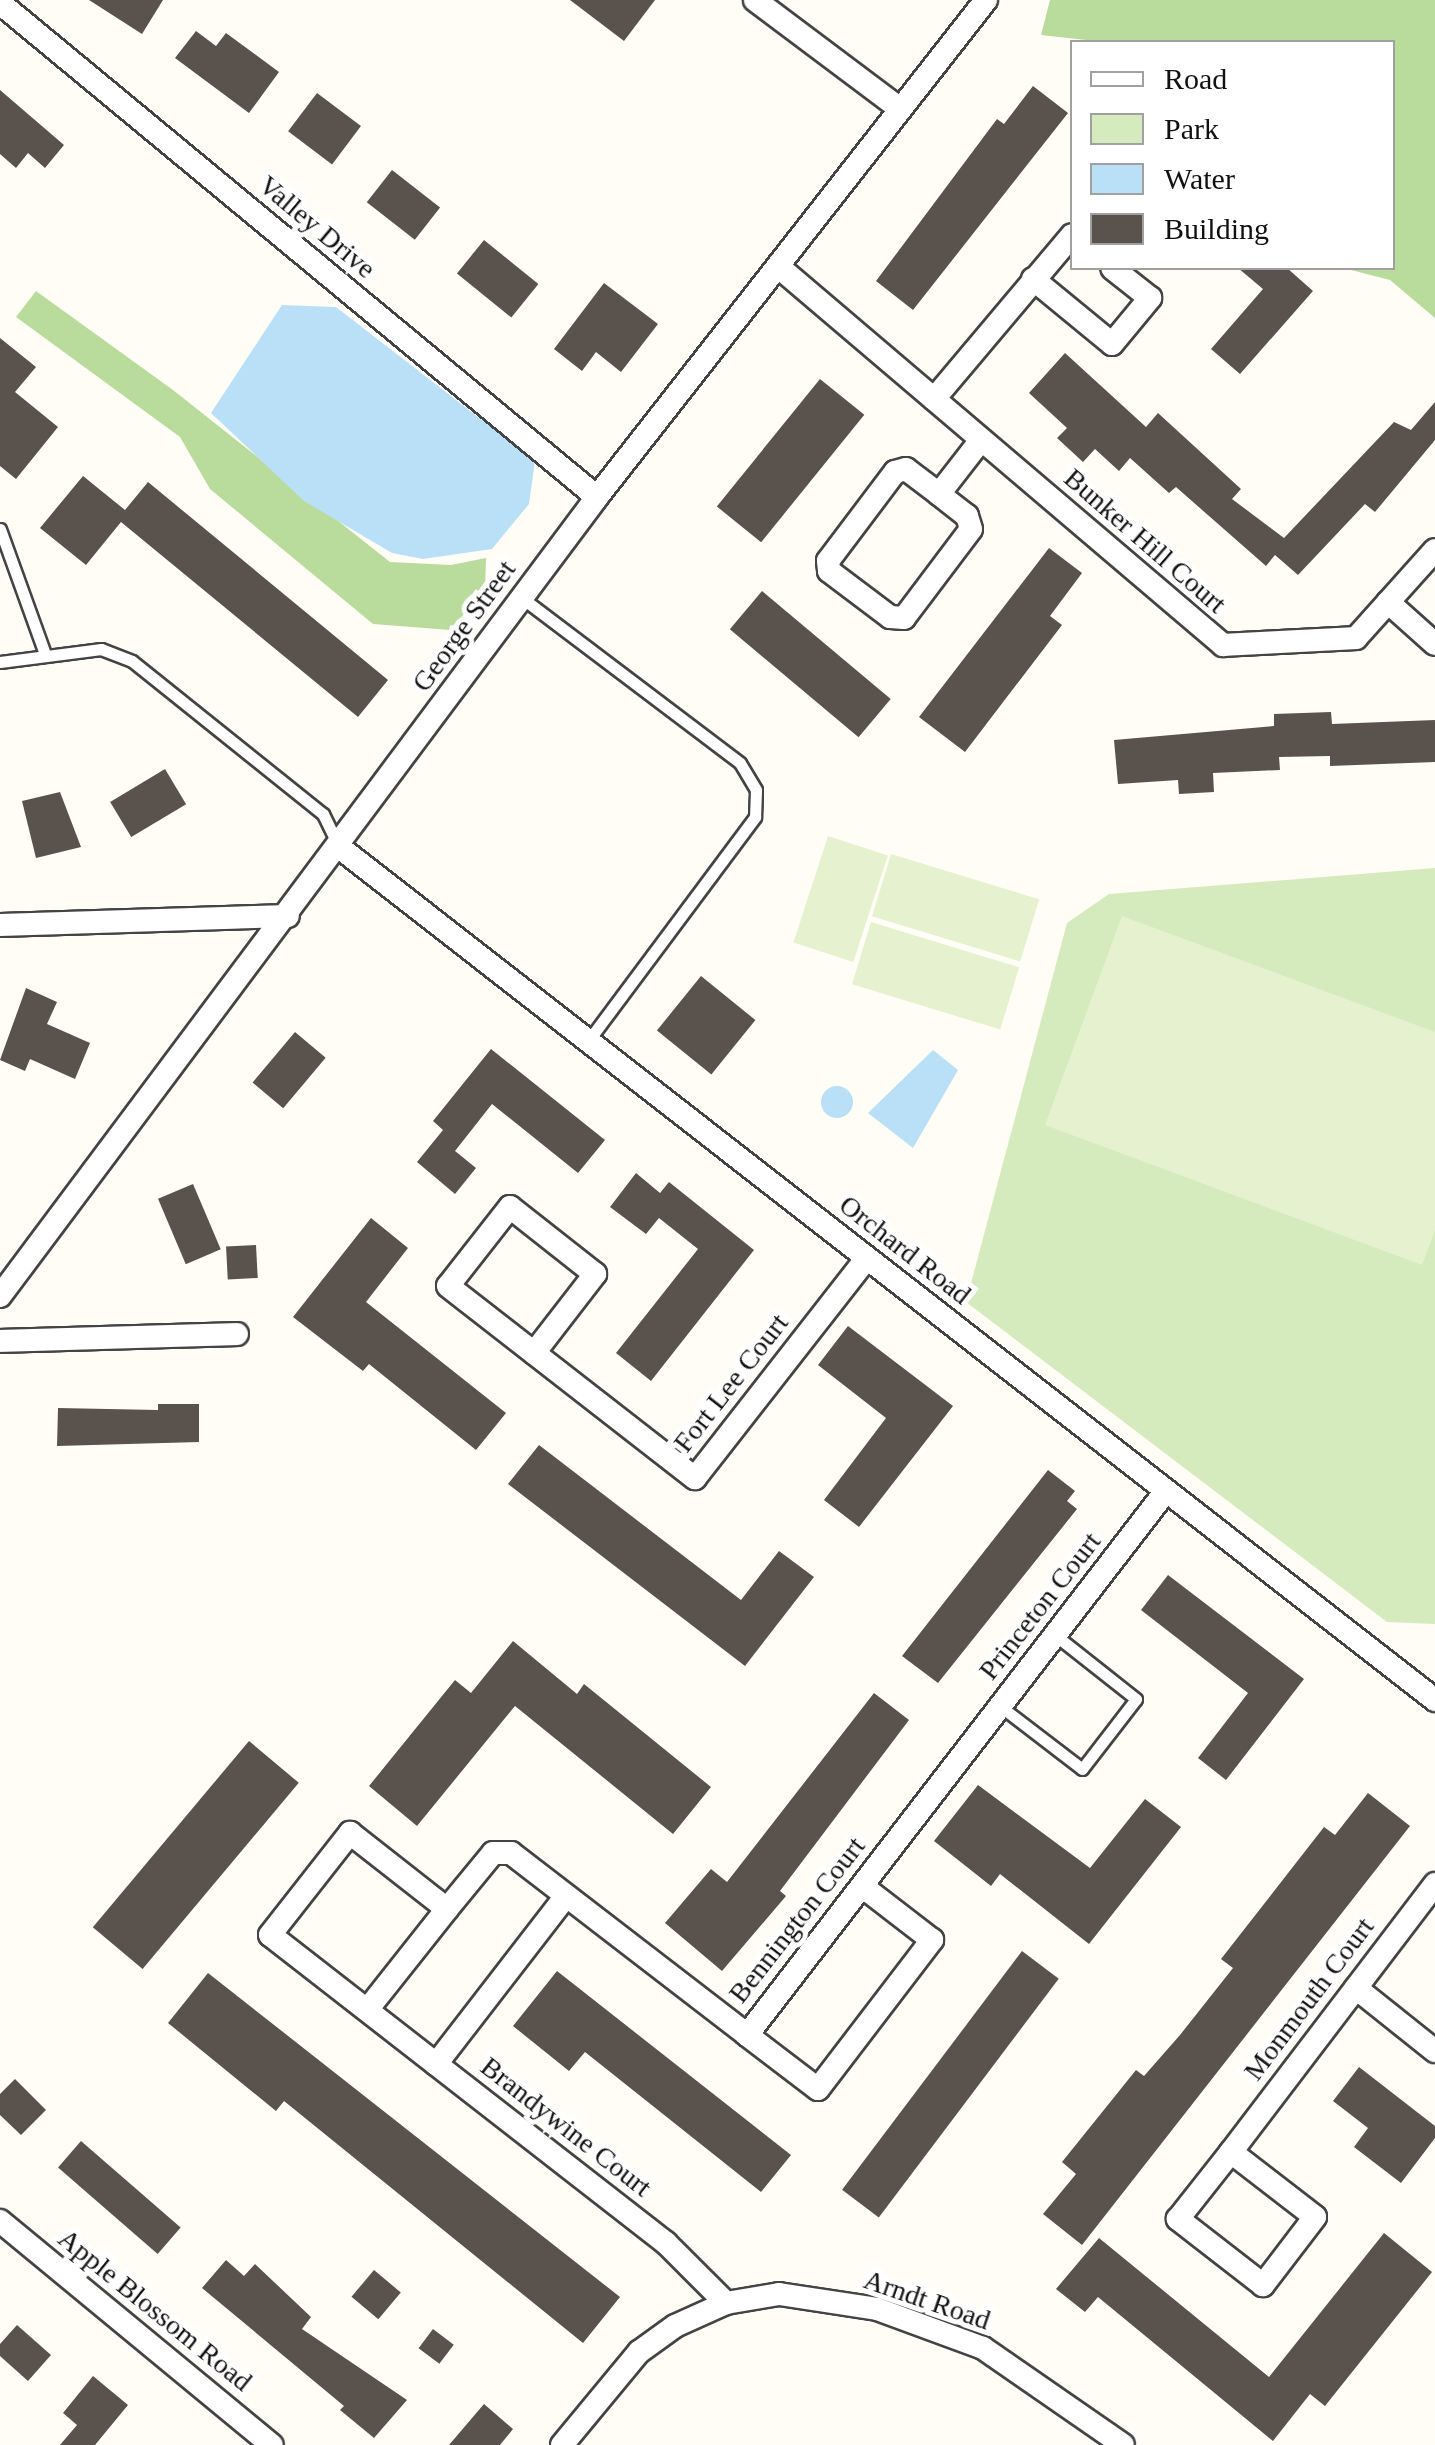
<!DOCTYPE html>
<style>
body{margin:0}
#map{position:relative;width:1435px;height:2445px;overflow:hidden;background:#fffdf5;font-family:"Times New Roman",serif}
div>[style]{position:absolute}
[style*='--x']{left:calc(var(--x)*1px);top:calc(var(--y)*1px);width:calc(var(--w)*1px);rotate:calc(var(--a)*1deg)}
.green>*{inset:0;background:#d5ebbd}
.forest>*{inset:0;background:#b9dc9c}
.pitch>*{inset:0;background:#e6f2cf;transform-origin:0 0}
.water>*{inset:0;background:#b9e0f7}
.round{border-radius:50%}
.building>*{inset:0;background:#5a524d;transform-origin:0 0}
.roads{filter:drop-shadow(2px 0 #444) drop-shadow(-2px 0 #444) drop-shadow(0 2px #444) drop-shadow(0 -2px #444)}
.service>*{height:11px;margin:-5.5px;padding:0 5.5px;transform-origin:5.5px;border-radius:5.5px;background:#fff}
.minor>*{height:22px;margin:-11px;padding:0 11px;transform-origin:11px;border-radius:11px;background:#fff}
span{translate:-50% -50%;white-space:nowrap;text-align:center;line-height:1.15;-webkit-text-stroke:10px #fff;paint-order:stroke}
.street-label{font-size:28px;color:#111}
.legend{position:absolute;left:1070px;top:40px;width:325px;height:230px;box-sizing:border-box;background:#fff;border:2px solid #a0a0a0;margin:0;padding:12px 18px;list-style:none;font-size:30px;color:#111}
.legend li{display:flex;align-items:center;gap:20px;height:50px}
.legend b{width:50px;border:2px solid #a0a0a0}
</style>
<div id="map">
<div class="green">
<i style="clip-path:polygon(1435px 868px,1435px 1624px,1387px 1622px,966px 1302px,1067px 923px,1109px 894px)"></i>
</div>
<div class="forest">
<i style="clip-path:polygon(1050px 0,1435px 0,1435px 318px,1390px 280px,1343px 268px,1392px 268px,1392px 42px,1104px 42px,1041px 35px)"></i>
<i style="clip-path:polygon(36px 291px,173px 390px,390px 562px,451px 565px,486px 558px,485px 590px,450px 630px,373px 624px,210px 489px,180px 437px,16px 317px)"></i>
</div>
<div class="pitch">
<i style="left:828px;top:836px;width:63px;height:112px;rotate:18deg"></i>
<i style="left:891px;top:854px;width:155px;height:65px;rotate:17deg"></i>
<i style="clip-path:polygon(1122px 916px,1435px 1032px,1435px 1230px,1422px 1265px,1045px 1125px)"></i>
<i style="left:871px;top:922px;width:155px;height:65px;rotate:17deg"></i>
</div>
<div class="water">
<i style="clip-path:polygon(282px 305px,336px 307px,535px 461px,529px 504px,492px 549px,423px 559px,392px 553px,304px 501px,211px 413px)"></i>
<i style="clip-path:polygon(933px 1050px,958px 1070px,913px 1148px,868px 1113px)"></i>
<i class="round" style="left:821px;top:1086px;width:32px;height:32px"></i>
</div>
<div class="building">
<i style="clip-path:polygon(89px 0,163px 0,142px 34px)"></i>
<i style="clip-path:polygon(570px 0,655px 0,624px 41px)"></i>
<i style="clip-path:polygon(196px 31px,216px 46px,226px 33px,279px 72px,249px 113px,175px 58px)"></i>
<i style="clip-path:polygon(1033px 86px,1068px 113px,913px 310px,876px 281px,997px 119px,1004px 124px)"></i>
<i style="clip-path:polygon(0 90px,64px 145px,45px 168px,28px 153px,16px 168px,0 154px)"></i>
<i style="left:317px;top:93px;width:55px;height:48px;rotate:37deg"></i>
<i style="left:392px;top:170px;width:61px;height:41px;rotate:38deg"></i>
<i style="left:484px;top:240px;width:70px;height:43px;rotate:39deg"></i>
<i style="clip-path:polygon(1238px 268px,1287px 268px,1313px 291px,1240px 374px,1211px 349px,1263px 289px)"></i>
<i style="clip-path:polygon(604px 283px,658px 324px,621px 372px,596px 352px,582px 371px,554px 349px)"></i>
<i style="clip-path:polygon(0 338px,36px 367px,15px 392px,58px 427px,16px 479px,0 466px)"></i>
<i style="clip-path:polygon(1065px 353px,1146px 427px,1158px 413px,1241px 489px,1232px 499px,1284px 538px,1394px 422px,1411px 430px,1435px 402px,1435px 440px,1375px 512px,1365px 504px,1298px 575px,1275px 555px,1266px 566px,1176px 487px,1169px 493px,1130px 458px,1119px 471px,1095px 449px,1083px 462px,1057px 438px,1067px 428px,1029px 393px)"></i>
<i style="left:820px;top:379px;width:57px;height:164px;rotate:39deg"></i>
<i style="clip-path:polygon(83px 476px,125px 510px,148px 482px,388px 680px,358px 717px,121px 522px,86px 565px,40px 528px)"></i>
<i style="clip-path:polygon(1049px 548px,1082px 573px,1050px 616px,1062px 625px,965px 752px,919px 717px)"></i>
<i style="left:762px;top:591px;width:168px;height:50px;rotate:40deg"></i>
<i style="clip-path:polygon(1331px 712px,1332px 724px,1435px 720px,1435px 762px,1330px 766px,1330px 756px,1279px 757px,1280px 770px,1213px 773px,1214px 792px,1179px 794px,1178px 780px,1118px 784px,1114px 740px,1274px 726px,1274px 714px)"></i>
<i style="left:165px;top:769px;width:41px;height:64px;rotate:59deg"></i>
<i style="clip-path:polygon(60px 792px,81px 847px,36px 858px,22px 801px)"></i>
<i style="left:701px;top:976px;width:70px;height:70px;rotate:39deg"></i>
<i style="clip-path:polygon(26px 988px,57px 1002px,47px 1024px,90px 1043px,75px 1079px,30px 1059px,25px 1071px,0 1060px)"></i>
<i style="left:295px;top:1032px;width:40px;height:66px;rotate:40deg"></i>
<i style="clip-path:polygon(491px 1049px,605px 1140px,578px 1173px,492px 1104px,455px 1151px,476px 1168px,455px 1194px,417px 1162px,443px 1130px,433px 1121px)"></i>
<i style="clip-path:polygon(636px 1173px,660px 1193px,669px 1182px,754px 1250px,651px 1381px,616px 1353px,698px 1249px,659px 1218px,646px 1234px,610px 1207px)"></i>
<i style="left:193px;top:1184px;width:71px;height:38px;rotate:67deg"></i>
<i style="clip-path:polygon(371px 1218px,408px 1248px,366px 1302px,506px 1413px,476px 1450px,369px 1364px,363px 1371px,293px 1317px)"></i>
<i style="left:256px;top:1245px;width:33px;height:30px;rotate:87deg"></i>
<i style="clip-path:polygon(848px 1326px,953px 1406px,859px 1527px,824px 1500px,886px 1418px,818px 1365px)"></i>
<i style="clip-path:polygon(158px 1404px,199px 1404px,199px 1442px,57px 1446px,58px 1408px,158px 1410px)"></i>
<i style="clip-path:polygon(539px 1445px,741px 1600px,779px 1551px,814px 1577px,745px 1666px,508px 1484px)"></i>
<i style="clip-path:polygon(1048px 1470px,1075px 1491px,1067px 1501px,1077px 1509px,938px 1683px,902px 1656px)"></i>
<i style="clip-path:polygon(1168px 1575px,1304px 1679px,1226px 1780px,1198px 1758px,1248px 1693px,1141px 1610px)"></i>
<i style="clip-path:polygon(513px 1641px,577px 1694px,584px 1684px,711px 1787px,673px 1834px,515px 1706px,417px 1826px,369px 1786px,455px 1680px,471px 1693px)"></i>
<i style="clip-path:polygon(874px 1693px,909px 1720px,780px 1891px,786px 1896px,722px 1971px,665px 1923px,711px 1869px,727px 1882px)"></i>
<i style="left:249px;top:1741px;width:65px;height:243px;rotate:40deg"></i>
<i style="clip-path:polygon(978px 1785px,1090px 1868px,1145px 1799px,1181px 1827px,1089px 1944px,1000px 1874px,991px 1886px,934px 1841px)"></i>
<i style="clip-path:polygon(1368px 1793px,1410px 1826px,1082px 2245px,1043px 2214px,1076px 2174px,1062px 2162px,1136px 2070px,1144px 2076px,1180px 2035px,1233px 1968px,1221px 1959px,1324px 1827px,1335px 1835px)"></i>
<i style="left:1022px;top:1951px;width:46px;height:299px;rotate:37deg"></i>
<i style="clip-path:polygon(557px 1971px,791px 2155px,761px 2192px,585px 2052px,569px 2071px,513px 2026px)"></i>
<i style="clip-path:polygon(208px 1973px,620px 2297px,583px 2343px,284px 2101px,276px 2111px,168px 2023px)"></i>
<i style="clip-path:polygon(1359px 2067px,1435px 2126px,1435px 2138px,1401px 2183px,1354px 2147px,1368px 2128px,1333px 2101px)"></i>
<i style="clip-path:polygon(15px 2079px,46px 2110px,21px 2135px,0 2115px,0 2094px)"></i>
<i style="left:81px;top:2141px;width:132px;height:35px;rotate:41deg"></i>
<i style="clip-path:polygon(1384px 2233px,1432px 2272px,1325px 2406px,1310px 2394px,1273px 2441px,1098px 2297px,1085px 2312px,1056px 2289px,1099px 2238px,1269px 2377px)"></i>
<i style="clip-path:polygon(226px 2260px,244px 2276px,255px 2264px,311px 2317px,302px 2329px,407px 2400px,374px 2438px,340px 2410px,344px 2406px,202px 2288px)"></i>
<i style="left:374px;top:2270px;width:35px;height:35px;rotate:40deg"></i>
<i style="clip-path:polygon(17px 2325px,51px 2355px,28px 2381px,0 2356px,0 2344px)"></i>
<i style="left:433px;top:2329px;width:26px;height:24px;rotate:37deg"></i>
<i style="clip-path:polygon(93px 2376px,128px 2405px,95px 2445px,60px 2445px,77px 2425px,63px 2413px)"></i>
<i style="clip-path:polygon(484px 2404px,513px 2429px,500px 2445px,449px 2445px)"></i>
</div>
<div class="roads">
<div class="service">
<i style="--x:0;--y:529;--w:133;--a:70.2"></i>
<i style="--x:522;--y:598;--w:273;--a:37.1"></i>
<i style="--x:740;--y:763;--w:31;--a:59"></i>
<i style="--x:756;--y:790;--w:27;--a:92"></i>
<i style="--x:755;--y:817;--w:279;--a:126.7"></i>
<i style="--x:0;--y:662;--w:102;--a:-7.3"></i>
<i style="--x:101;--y:649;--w:33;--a:21"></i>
<i style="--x:132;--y:661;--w:245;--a:38.7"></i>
<i style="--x:323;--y:814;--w:32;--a:64"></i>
<i style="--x:1000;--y:1706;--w:103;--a:37.5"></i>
<i style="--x:1082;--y:1769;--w:88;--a:-52.4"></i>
<i style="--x:1136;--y:1699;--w:103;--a:-141.7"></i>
</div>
<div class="minor">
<i style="--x:755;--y:0;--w:181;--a:36.9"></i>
<i style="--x:0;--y:3;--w:775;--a:39.61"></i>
<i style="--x:780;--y:268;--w:582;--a:40.4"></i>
<i style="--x:1223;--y:645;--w:133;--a:-3"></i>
<i style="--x:1356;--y:638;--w:118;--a:-48.1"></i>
<i style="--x:1033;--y:279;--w:102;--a:39.4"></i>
<i style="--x:1112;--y:344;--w:60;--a:-50.4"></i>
<i style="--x:1150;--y:298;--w:48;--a:-141.7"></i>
<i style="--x:934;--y:399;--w:214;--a:-49.9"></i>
<i style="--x:939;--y:494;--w:41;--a:-142.9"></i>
<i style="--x:906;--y:469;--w:11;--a:165"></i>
<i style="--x:895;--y:472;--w:111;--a:127"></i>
<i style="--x:828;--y:561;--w:10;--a:84"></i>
<i style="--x:829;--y:571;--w:76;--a:37"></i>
<i style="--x:890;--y:617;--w:14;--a:4"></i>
<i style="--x:904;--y:618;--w:111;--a:-53"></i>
<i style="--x:971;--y:529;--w:14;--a:-107"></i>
<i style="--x:967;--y:516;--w:36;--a:-142"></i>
<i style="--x:939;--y:494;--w:68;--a:-52.1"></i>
<i style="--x:1388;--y:602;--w:63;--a:41.8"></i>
<i style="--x:339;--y:847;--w:1389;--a:37.89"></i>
<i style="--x:0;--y:925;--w:288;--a:-1.8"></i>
<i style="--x:0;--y:1296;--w:997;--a:-53.23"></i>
<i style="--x:597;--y:497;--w:631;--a:-51.95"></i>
<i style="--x:0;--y:1341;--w:237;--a:-1.7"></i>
<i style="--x:534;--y:1353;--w:100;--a:-52.3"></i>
<i style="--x:595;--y:1274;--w:108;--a:-141.8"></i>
<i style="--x:510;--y:1207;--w:100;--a:128.1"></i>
<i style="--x:448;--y:1286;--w:313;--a:37.9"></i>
<i style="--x:695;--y:1478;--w:279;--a:-52"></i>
<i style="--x:566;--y:1896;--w:212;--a:127.7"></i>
<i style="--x:436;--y:2064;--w:291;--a:37.9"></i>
<i style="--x:666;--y:2243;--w:85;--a:45"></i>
<i style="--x:1356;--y:1988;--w:101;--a:38.6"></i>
<i style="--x:367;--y:2010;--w:129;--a:-51.6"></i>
<i style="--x:747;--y:2035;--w:89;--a:37.3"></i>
<i style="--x:818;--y:2089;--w:188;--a:-52.6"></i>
<i style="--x:932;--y:1940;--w:88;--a:-142.4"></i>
<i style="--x:436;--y:2064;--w:210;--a:-142.1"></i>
<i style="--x:270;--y:1935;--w:130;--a:-51.9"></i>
<i style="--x:350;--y:1833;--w:123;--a:38.1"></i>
<i style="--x:447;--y:1909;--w:72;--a:-50.6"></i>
<i style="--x:493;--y:1853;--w:18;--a:0"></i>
<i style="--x:511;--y:1853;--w:298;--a:37.6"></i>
<i style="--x:747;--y:2035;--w:687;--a:-52.4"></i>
<i style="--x:1231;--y:2152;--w:106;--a:37.7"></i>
<i style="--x:1315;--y:2217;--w:86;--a:127.4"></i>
<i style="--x:1263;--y:2285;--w:108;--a:-142.2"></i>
<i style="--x:1178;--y:2219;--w:85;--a:-51.7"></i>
<i style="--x:1231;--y:2152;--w:337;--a:-52.7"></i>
<i style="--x:0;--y:2221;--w:352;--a:39.5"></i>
<i style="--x:562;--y:2445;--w:121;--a:-50.4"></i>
<i style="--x:639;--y:2352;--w:44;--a:-35.8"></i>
<i style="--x:675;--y:2326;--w:56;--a:-24.3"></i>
<i style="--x:726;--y:2303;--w:54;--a:-9.6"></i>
<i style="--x:779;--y:2294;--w:99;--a:8.7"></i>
<i style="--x:877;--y:2309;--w:113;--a:20.2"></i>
<i style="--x:983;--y:2348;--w:170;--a:34.7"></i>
</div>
</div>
<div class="street-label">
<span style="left:317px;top:227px;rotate:40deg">Valley Drive</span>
<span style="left:1145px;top:541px;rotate:41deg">Bunker Hill Court</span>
<span style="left:464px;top:626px;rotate:-54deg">George Street</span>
<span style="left:905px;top:1250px;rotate:38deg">Orchard Road</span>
<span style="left:731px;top:1383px;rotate:-52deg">Fort Lee Court</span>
<span style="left:1040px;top:1606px;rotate:-52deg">Princeton Court</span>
<span style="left:797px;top:1920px;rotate:-52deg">Bennington Court</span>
<span style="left:1309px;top:1999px;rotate:-53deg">Monmouth Court</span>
<span style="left:566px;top:2127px;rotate:38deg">Brandywine Court</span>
<span style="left:927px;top:2300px;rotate:19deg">Arndt Road</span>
<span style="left:155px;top:2310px;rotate:39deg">Apple Blossom Road</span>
</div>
<ul class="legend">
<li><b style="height:12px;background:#fff"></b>Road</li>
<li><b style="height:28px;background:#d5ebbd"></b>Park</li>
<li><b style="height:28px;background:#b9e0f7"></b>Water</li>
<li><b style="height:28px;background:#5a524d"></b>Building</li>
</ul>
</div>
